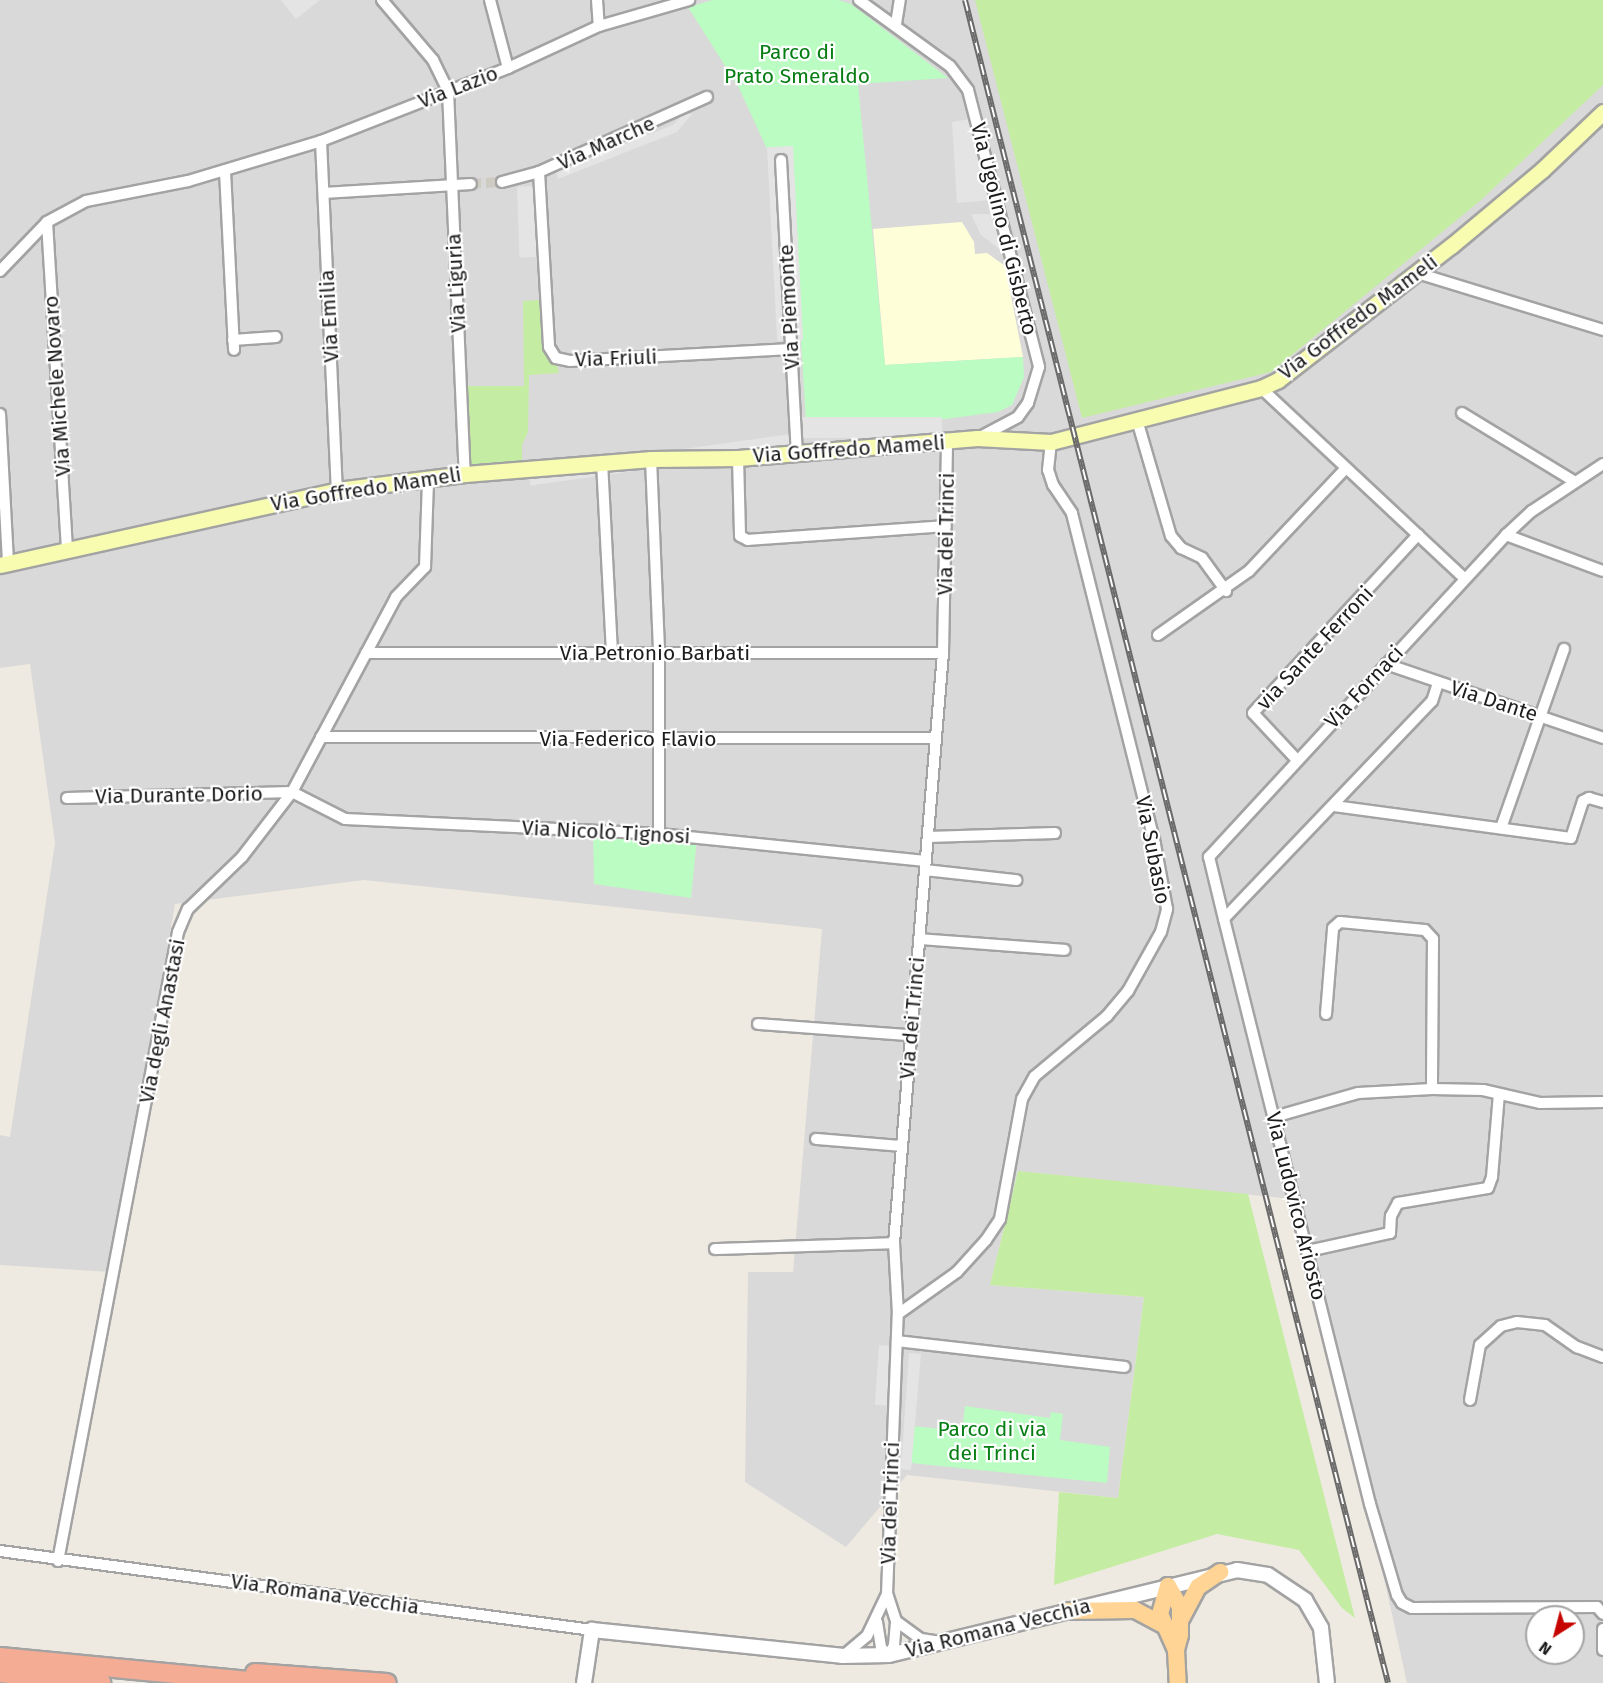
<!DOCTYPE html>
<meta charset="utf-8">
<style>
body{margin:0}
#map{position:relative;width:1603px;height:1683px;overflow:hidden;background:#eeeae1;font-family:"Fira Sans",sans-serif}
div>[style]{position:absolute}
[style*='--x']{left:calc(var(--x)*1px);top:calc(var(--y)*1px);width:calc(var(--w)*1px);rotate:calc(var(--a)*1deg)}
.residential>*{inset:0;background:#dad9d9}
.education>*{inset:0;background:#feffd8}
.grass>*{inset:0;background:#c5eca3}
.park>*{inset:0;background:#bafcc1}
.parking>*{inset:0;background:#e4e4e4;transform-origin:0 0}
.minor-tunnel>*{height:10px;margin-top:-5px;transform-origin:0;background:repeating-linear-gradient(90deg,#cecbc3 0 10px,transparent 0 15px)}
.roads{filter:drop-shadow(2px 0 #a3a3a3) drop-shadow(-2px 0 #a3a3a3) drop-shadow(0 2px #a3a3a3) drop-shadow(0 -2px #a3a3a3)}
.minor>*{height:10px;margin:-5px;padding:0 5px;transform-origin:5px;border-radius:5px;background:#fff}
.tertiary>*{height:14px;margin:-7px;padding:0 7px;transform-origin:7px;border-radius:7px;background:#fff}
.secondary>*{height:15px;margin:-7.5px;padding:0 7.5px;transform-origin:7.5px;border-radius:7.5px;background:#f7fcb0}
.primary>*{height:16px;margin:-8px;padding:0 8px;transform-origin:8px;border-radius:8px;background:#ffd494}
.trunk>*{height:18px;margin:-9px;padding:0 9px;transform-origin:9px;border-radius:9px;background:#f4ac94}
.rail>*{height:6px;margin-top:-3px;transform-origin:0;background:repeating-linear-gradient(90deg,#fff 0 11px,#6a6a6a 0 22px);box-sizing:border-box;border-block:2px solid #6a6a6a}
span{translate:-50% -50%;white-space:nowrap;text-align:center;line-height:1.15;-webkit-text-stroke:4.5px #fff;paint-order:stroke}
.park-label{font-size:21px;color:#067e13}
.street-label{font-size:21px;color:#1c1c1c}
.north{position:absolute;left:1525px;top:1605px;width:60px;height:60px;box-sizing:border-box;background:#fff;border:2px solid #a4a4a4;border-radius:50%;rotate:216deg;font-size:16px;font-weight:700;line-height:24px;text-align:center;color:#1c1c1c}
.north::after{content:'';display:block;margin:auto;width:21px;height:27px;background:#c70500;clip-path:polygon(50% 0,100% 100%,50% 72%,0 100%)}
</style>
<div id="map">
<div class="residential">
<i style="clip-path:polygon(evenodd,0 0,1603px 0,1603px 1683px,1407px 1683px,1301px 1200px,1018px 1171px,990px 1285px,1144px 1297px,1118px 1498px,907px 1475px,846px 1547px,745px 1482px,748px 1272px,793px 1272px,822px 929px,364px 880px,175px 904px,110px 1272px,0 1265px,0 1135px,10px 1137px,55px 843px,30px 664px,0 668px,0 0,1537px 1617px,1573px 1617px,1573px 1653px,1537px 1653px,1537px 1617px)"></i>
</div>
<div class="education">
<i style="clip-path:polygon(962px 222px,974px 242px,975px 254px,987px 253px,1005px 266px,1023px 357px,885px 365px,873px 229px)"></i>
</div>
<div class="grass">
<i style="clip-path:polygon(975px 0,1603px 0,1603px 85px,1480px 201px,1271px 372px,1082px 418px)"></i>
<i style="clip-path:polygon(542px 300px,559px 373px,529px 375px,528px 432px,522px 445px,522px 464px,469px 469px,467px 386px,524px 386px,523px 301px)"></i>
<i style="clip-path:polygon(1018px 1171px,1248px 1194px,1355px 1618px,1342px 1608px,1299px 1550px,1217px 1534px,1054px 1585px,1059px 1492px,1118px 1498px,1144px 1297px,990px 1285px)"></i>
</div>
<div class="park">
<i style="clip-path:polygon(713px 0,838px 0,851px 4px,948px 78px,858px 84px,885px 365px,1023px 357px,1024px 377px,1012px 405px,998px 412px,807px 437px,789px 147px,767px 149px,739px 88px,688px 7px)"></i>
<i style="clip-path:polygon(593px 831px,697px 838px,691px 898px,594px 884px)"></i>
<i style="clip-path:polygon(965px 1406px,1050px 1418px,1051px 1412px,1063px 1414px,1060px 1440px,1110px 1447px,1107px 1483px,911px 1463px,912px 1426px,962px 1431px)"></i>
</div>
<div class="parking">
<i style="clip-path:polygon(281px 0,320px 0,296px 19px)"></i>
<i style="clip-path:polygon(683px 114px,692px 114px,677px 132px,558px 179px,556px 171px,673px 125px)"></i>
<i style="clip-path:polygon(970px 119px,992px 200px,957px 203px,952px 122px)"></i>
<i style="left:793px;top:146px;width:194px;height:26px;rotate:87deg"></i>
<i style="left:535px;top:186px;width:71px;height:18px;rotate:88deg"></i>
<i style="clip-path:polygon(971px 214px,993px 214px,1002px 251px,981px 235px)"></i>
<i style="left:942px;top:417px;width:21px;height:143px;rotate:90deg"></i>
<i style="left:790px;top:434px;width:15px;height:264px;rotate:82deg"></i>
<i style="left:879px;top:1345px;width:15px;height:60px;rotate:4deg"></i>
<i style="clip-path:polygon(909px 1353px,921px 1354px,911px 1470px,901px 1469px)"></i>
</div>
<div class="minor-tunnel">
<i style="--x:471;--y:184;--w:31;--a:-4"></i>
</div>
<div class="roads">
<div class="minor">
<i style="--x:382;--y:0;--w:79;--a:49.6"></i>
<i style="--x:433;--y:60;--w:34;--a:64"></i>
<i style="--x:448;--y:91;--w:383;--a:87.5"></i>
<i style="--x:490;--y:0;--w:70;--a:75.2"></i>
<i style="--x:597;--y:0;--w:26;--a:86"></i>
<i style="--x:859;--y:0;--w:112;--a:36"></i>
<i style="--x:950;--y:66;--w:30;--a:53"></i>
<i style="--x:968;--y:90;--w:286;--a:75.6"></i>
<i style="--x:1039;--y:367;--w:38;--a:107"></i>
<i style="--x:1028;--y:403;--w:17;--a:126"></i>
<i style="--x:1018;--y:417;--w:40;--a:152"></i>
<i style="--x:896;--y:24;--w:24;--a:-81"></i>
<i style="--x:321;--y:141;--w:349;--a:87.4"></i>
<i style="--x:781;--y:160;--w:294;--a:86.9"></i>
<i style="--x:225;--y:171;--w:179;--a:87.1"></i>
<i style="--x:539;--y:172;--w:175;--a:86.7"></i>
<i style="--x:549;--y:347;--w:13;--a:58"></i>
<i style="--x:556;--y:358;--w:14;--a:12"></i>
<i style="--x:570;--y:361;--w:221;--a:-3.1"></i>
<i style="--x:502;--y:182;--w:38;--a:-15"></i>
<i style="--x:539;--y:172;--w:184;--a:-24.1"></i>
<i style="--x:324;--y:193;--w:147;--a:-3.5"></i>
<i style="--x:47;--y:222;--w:329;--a:86.5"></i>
<i style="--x:0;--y:271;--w:68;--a:-46.2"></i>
<i style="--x:47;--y:222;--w:44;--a:-28.3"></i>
<i style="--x:86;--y:201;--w:104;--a:-11.1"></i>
<i style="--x:188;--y:181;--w:139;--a:-16.7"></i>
<i style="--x:321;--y:141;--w:201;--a:-21.3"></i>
<i style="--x:508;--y:68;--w:100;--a:-24.8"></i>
<i style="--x:599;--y:26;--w:94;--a:-16.1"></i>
<i style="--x:1417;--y:273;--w:195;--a:17"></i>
<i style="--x:233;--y:340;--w:43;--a:-4"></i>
<i style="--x:1261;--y:388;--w:278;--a:43.1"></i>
<i style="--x:1462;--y:413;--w:131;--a:31.3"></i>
<i style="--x:0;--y:414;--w:150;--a:86.9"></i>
<i style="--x:1137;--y:420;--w:121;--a:73.7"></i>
<i style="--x:1171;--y:536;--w:16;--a:50"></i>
<i style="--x:1181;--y:548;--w:23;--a:25"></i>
<i style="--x:1202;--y:558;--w:41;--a:54"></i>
<i style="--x:738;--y:458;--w:78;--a:88.5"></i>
<i style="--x:740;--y:536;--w:9;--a:27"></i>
<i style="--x:748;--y:540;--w:198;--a:-4"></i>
<i style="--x:651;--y:459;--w:194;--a:87.6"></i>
<i style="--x:659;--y:653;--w:181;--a:90"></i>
<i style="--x:602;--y:462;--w:191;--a:87"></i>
<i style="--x:1506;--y:535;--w:103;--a:20.4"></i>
<i style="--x:1158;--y:635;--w:111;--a:-35.1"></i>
<i style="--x:1249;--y:571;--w:141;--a:-46.7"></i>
<i style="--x:366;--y:653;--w:577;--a:0"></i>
<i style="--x:1386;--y:664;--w:229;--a:18.8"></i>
<i style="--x:1438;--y:683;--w:19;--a:108"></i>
<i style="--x:1432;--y:701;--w:301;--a:133.7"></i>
<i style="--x:1224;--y:919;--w:603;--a:75.99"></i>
<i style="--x:1370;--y:1504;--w:95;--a:73.5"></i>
<i style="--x:1397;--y:1595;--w:9;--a:58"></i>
<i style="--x:1402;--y:1603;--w:11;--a:27"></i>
<i style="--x:1412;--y:1608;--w:185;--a:-0.3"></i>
<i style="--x:1597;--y:1607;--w:9;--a:49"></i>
<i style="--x:321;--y:737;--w:614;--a:0.09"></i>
<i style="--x:1297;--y:760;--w:64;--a:-133.1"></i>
<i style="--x:1253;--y:713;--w:243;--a:-47.2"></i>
<i style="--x:67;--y:798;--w:225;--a:-1.5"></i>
<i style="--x:292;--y:792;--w:59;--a:27"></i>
<i style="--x:345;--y:819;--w:314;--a:2.7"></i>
<i style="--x:659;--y:834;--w:268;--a:5.8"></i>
<i style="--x:1334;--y:806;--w:239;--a:7.7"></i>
<i style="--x:1571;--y:838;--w:39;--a:-72"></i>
<i style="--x:1583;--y:801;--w:7;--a:-27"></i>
<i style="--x:1589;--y:798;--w:15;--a:16"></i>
<i style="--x:1501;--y:828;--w:190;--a:-70.6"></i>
<i style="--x:928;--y:837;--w:127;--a:-1.8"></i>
<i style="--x:925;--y:870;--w:92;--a:6.3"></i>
<i style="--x:1224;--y:919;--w:64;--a:-103.6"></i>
<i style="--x:1209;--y:857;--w:438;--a:-47.3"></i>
<i style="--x:1506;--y:535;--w:35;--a:-43"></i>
<i style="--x:1532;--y:511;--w:85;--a:-33.5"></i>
<i style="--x:919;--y:939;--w:146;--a:4.3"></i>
<i style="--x:1326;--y:1014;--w:86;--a:-85.3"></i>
<i style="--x:1333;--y:928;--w:9;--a:-41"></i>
<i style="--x:1340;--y:922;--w:85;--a:5.4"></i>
<i style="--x:1425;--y:930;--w:12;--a:48"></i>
<i style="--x:1433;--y:939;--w:150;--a:90.4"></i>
<i style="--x:758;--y:1024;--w:151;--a:4.2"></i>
<i style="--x:1274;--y:1117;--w:87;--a:-15.9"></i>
<i style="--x:1358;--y:1093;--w:74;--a:-3.1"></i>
<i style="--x:1432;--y:1089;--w:51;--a:1.1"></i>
<i style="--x:1483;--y:1090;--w:58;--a:12.8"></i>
<i style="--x:1540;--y:1103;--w:63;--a:-0.9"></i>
<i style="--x:816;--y:1139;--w:85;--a:4.7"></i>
<i style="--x:715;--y:1249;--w:179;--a:-1.9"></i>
<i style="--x:1308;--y:1251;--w:84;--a:-12.4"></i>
<i style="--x:1390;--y:1233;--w:17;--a:-87"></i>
<i style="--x:1391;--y:1216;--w:15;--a:-62"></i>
<i style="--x:1398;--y:1203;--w:91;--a:-9.5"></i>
<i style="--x:1488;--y:1188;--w:12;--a:-70"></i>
<i style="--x:1492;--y:1177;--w:83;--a:-85.2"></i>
<i style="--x:898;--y:1314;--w:72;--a:-35.4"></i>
<i style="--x:957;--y:1272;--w:43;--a:-47.8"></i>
<i style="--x:986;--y:1240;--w:25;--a:-56"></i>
<i style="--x:1000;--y:1219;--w:122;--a:-79.6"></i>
<i style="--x:1022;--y:1099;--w:26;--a:-61"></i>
<i style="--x:1035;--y:1076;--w:94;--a:-39.8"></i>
<i style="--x:1107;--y:1016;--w:33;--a:-50"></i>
<i style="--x:1128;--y:991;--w:68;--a:-60.8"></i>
<i style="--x:1161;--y:932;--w:24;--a:-75"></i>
<i style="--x:1167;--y:909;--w:66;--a:-100.5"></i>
<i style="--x:1155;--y:844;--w:341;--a:-104.1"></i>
<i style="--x:1072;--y:513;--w:34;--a:-124"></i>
<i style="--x:1053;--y:485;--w:16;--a:-108"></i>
<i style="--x:1048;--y:470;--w:28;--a:-84"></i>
<i style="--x:897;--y:1341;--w:229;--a:6.5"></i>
<i style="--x:1470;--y:1400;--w:56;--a:-79.7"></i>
<i style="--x:1480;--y:1345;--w:28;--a:-42"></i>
<i style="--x:1501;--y:1326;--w:16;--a:-14"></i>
<i style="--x:1517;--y:1322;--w:28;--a:6"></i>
<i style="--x:1545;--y:1325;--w:39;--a:35"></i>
<i style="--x:1577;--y:1347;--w:28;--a:21"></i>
<i style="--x:0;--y:1551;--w:597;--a:7.6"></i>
<i style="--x:58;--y:1561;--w:640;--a:-79.2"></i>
<i style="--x:178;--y:932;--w:25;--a:-67"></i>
<i style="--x:188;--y:909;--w:75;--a:-43.9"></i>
<i style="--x:242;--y:857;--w:82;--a:-52.4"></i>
<i style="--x:292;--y:792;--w:221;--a:-61.9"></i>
<i style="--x:396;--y:597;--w:42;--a:-46"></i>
<i style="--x:425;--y:567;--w:88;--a:-88"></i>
<i style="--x:896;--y:1621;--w:31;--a:36"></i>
<i style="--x:921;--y:1639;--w:15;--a:8"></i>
<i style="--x:877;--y:1622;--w:26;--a:81"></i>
<i style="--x:881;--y:1648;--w:11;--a:41"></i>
<i style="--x:889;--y:1655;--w:11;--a:-63"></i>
<i style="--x:894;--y:1645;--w:24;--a:-85"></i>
<i style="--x:896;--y:1621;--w:28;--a:-108"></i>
<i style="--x:1603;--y:1629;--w:21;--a:90"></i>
<i style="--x:843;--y:1656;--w:31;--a:-40"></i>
<i style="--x:867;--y:1636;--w:47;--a:-64.5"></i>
<i style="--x:887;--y:1594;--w:280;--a:-87.8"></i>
<i style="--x:898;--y:1314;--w:71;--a:-93.2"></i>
<i style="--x:894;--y:1243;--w:592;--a:-85.25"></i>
<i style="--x:943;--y:653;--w:211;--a:-88.9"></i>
</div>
<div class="tertiary">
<i style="--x:584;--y:1683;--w:54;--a:-81.4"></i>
<i style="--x:592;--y:1630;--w:251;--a:5.9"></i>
<i style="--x:842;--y:1656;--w:47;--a:-1.2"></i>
<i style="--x:889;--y:1655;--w:358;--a:-13.7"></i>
<i style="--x:1237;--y:1570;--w:31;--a:9"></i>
<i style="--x:1268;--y:1575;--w:45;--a:34"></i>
<i style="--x:1305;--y:1600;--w:32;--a:60"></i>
<i style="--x:1321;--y:1628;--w:55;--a:83.8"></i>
</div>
<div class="secondary">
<i style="--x:0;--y:565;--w:345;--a:-12.5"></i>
<i style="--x:337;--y:490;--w:129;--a:-7.1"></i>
<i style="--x:465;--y:474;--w:187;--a:-4.6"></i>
<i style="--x:651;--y:459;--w:87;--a:-0.7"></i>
<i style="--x:738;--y:458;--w:240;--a:-4.8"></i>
<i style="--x:977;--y:438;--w:74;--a:3.1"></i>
<i style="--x:1051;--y:442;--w:217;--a:-14.4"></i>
<i style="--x:1261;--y:388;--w:19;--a:-25"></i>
<i style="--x:1278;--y:380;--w:219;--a:-37.8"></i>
<i style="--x:1451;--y:246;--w:119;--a:-39.9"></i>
<i style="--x:1542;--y:170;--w:84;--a:-43.6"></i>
</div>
<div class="primary">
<i style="--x:1168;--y:1586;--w:29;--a:106"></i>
<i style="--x:1160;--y:1614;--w:39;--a:66"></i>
<i style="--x:1176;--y:1650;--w:33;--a:87"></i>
<i style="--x:1168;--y:1586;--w:24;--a:60"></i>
<i style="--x:1180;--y:1607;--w:28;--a:90"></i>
<i style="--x:1180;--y:1635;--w:16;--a:105"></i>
<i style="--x:1067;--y:1611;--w:68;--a:-0.8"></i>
<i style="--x:1135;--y:1610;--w:32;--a:28"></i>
<i style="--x:1181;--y:1619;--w:36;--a:-62"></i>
<i style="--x:1198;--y:1587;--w:27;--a:-34"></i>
</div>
<div class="trunk">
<i style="--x:0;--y:1657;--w:271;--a:5.5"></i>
<i style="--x:0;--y:1673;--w:102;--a:5.6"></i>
<i style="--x:255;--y:1673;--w:132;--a:4.3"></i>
</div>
</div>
<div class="rail">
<i style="--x:965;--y:0;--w:1735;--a:75.89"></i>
</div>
<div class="park-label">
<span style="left:797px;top:64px">Parco di<br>Prato Smeraldo</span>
<span style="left:992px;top:1441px">Parco di via<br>dei Trinci</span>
</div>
<div class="street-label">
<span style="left:458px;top:87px;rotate:-21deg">Via Lazio</span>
<span style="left:606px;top:143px;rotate:-24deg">Via Marche</span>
<span style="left:1004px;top:229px;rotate:76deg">Via Ugolino di Gisberto</span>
<span style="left:456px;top:283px;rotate:-93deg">Via Liguria</span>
<span style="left:789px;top:307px;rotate:-93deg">Via Piemonte</span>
<span style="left:329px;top:316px;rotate:-93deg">Via Emilia</span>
<span style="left:1358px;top:317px;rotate:-37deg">Via Goffredo Mameli</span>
<span style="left:616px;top:358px;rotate:-2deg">Via Friuli</span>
<span style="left:57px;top:386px;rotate:-94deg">Via Michele Novaro</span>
<span style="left:849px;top:449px;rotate:-4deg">Via Goffredo Mameli</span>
<span style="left:366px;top:489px;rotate:-9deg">Via Goffredo Mameli</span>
<span style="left:946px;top:534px;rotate:-89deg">Via dei Trinci</span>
<span style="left:1315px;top:648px;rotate:-47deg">via Sante Ferroni</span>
<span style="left:655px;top:653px">Via Petronio Barbati</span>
<span style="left:1364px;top:687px;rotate:-47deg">Via Fornaci</span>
<span style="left:1494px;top:701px;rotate:18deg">Via Dante</span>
<span style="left:628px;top:739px">Via Federico Flavio</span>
<span style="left:179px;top:795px;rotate:-1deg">Via Durante Dorio</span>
<span style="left:606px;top:832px;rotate:3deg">Via Nicolò Tignosi</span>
<span style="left:1153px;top:850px;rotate:79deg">Via Subasio</span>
<span style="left:912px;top:1018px;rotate:-85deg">Via dei Trinci</span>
<span style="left:162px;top:1021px;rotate:-79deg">Via degli Anastasi</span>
<span style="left:1296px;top:1206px;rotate:76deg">Via Ludovico Ariosto</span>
<span style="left:890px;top:1503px;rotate:-88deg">Via dei Trinci</span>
<span style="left:325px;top:1594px;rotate:8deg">Via Romana Vecchia</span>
<span style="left:998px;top:1628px;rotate:-14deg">Via Romana Vecchia</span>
</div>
<div class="north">N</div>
</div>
